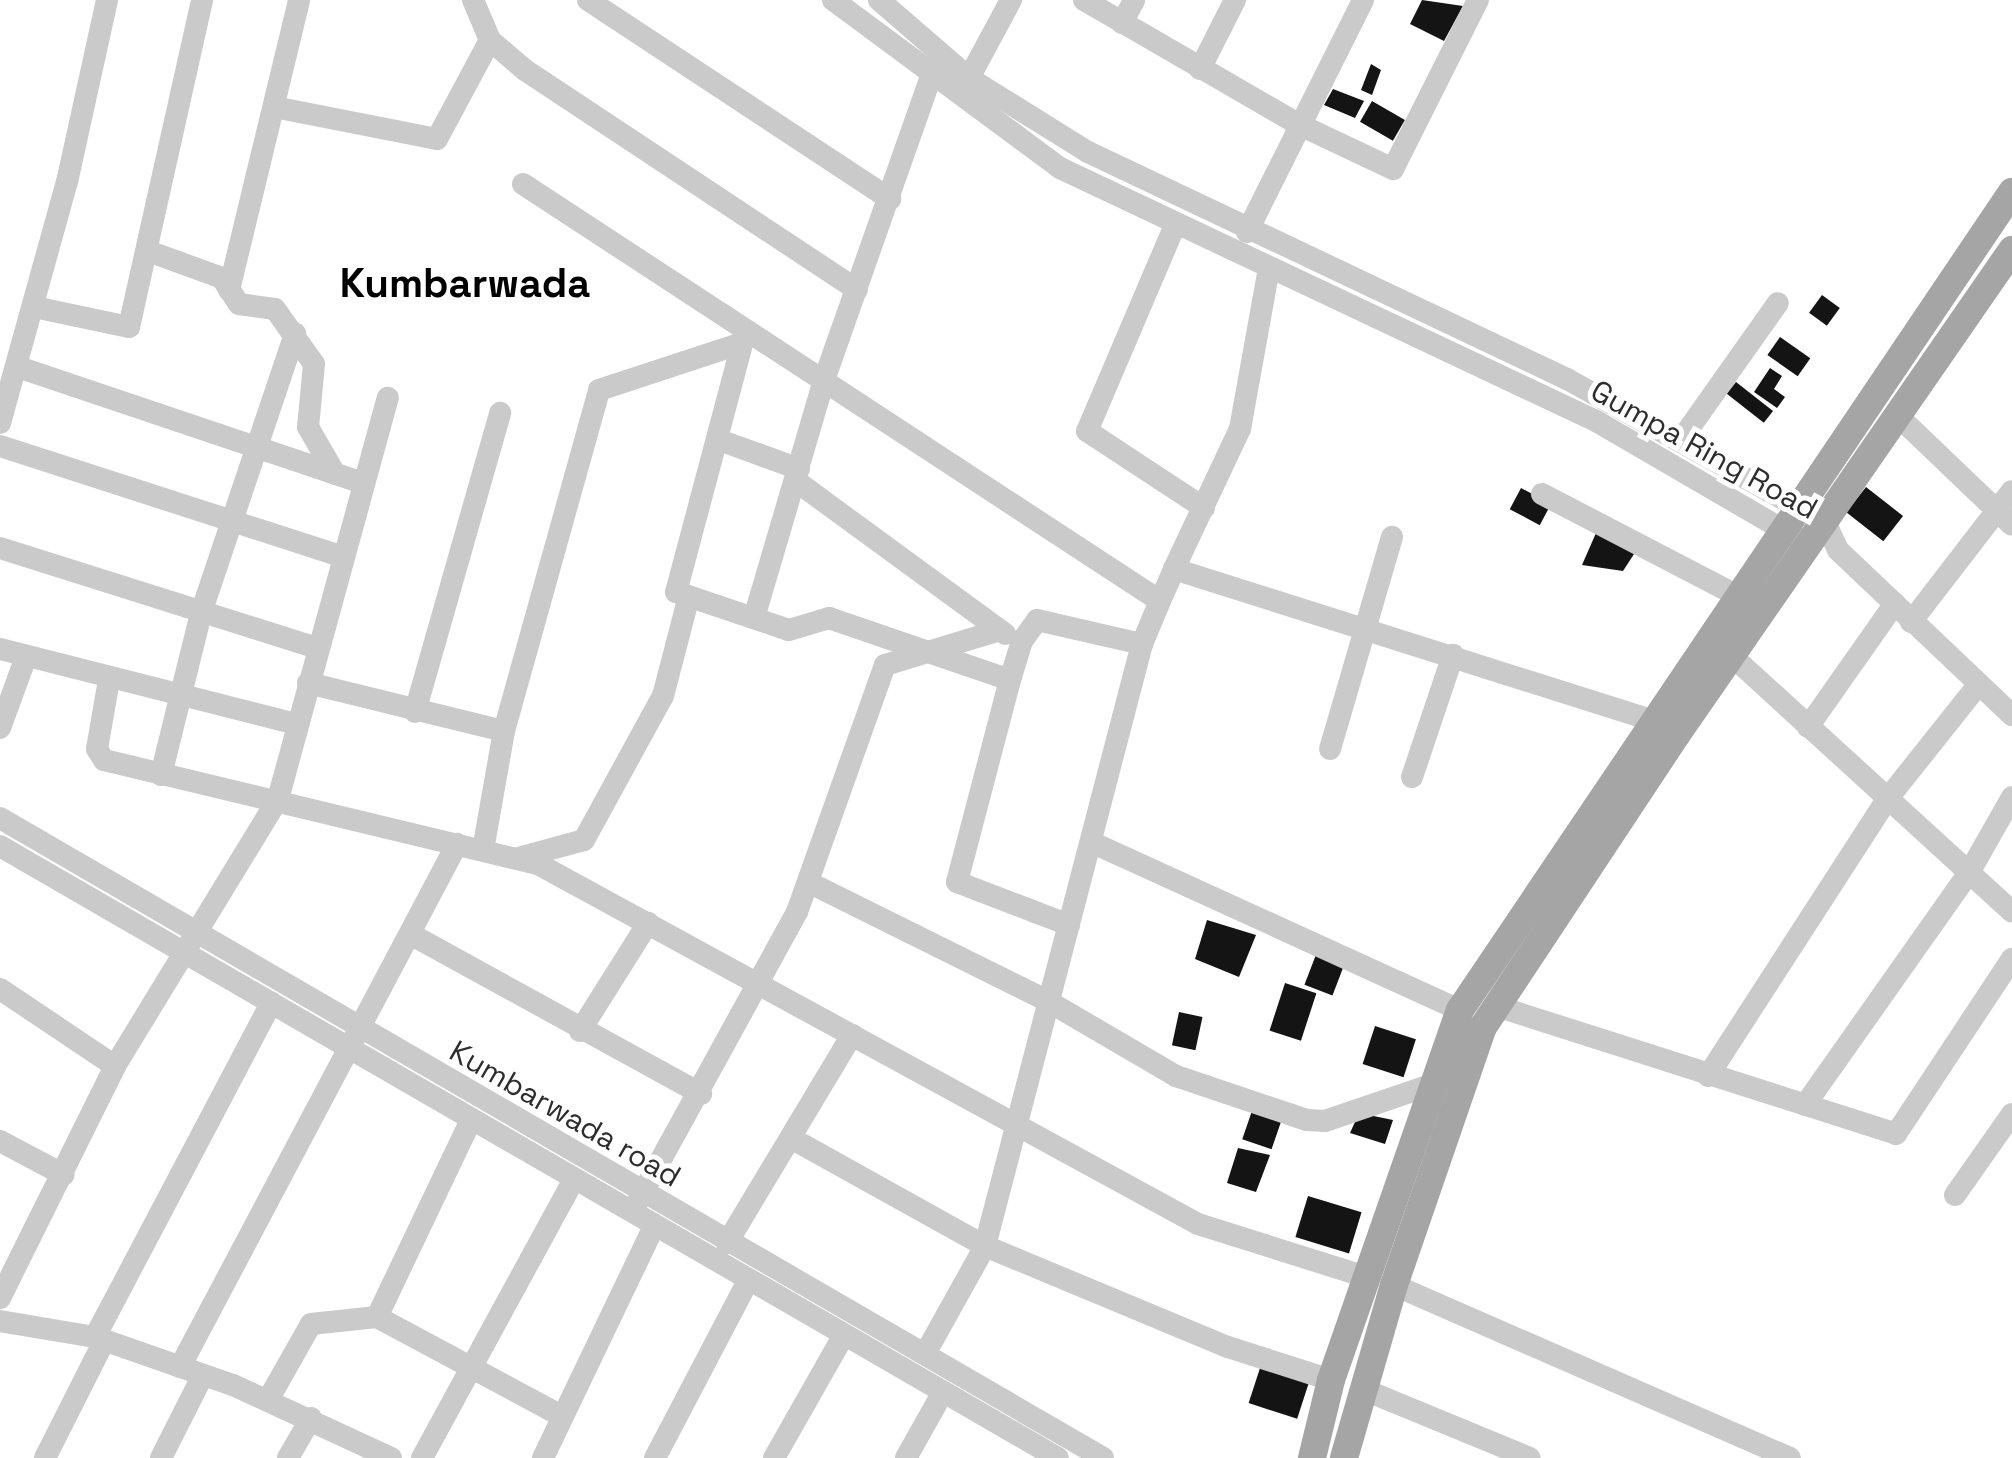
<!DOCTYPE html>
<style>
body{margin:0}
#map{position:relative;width:2012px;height:1458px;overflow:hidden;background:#fff;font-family:"Space Grotesk",sans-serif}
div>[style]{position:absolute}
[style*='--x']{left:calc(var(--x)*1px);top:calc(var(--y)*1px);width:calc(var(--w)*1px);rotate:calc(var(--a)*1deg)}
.building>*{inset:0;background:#141414;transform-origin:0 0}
.minor>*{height:22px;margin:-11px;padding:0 11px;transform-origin:11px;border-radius:11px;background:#cacaca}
.major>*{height:28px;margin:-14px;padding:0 14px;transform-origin:14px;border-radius:14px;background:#a5a5a5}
span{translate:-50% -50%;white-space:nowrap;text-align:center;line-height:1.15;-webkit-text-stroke:10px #fff;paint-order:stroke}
.street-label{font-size:30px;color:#2d2d2d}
.district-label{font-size:40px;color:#000;font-weight:700}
</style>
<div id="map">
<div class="building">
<i style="clip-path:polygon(1422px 0,1463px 6px,1444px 41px,1410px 24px)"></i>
<i style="clip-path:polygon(1371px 64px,1381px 70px,1372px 95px,1361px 90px)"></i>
<i style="clip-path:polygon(1333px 89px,1364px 101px,1355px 118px,1324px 105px)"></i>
<i style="left:1372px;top:101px;width:38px;height:24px;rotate:30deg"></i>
<i style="left:1822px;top:295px;width:22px;height:22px;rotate:36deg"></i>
<i style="left:1780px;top:337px;width:37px;height:22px;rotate:35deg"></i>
<i style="clip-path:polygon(1770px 368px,1782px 376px,1774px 389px,1785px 397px,1777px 408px,1754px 392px)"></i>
<i style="left:1736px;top:382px;width:47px;height:15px;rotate:38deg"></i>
<i style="left:1866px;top:487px;width:47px;height:32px;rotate:38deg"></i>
<i style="left:1521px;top:488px;width:34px;height:24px;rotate:28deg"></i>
<i style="clip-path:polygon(1596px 533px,1636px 551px,1623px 571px,1582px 565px)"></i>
<i style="clip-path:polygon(1207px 920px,1256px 935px,1239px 977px,1195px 959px)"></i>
<i style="left:1317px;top:952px;width:30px;height:35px;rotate:21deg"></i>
<i style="left:1285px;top:983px;width:33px;height:50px;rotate:18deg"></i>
<i style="left:1179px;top:1012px;width:24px;height:34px;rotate:12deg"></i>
<i style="left:1375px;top:1026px;width:43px;height:40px;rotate:18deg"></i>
<i style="left:1253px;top:1108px;width:31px;height:33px;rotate:19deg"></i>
<i style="clip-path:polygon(1359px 1113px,1393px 1120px,1385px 1144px,1350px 1133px)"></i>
<i style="clip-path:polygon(1238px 1148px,1270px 1155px,1256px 1192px,1227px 1183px)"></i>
<i style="left:1308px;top:1196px;width:56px;height:43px;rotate:17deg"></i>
<i style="left:1261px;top:1365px;width:51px;height:40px;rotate:18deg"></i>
</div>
<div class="minor">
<i style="--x:473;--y:0;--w:43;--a:67"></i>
<i style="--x:490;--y:40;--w:46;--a:40.6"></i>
<i style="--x:525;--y:70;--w:398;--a:33.5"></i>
<i style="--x:588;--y:0;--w:362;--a:33.4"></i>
<i style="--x:833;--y:0;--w:282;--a:36.5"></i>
<i style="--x:1060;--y:168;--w:593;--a:25.27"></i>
<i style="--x:1596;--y:421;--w:233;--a:30.2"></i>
<i style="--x:879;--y:0;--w:119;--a:40.9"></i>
<i style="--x:969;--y:78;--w:140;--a:31.9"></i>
<i style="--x:1088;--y:152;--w:530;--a:25.36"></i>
<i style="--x:1567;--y:379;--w:295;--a:29"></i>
<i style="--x:1825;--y:522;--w:31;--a:65"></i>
<i style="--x:1838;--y:550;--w:240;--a:43.5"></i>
<i style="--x:1084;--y:0;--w:250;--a:30.1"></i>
<i style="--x:1300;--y:125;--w:103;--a:25.3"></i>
<i style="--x:1393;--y:169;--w:189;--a:-63.3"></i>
<i style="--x:1122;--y:23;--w:26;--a:-62"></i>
<i style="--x:1200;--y:69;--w:77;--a:-63.1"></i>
<i style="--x:969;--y:78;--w:89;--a:-61.7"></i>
<i style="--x:274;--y:107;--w:166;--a:11.1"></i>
<i style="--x:437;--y:139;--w:112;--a:-61.8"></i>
<i style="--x:523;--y:184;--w:761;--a:33.21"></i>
<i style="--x:1160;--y:601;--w:47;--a:112.7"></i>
<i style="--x:1142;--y:644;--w:622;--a:104.62"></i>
<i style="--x:985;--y:1246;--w:222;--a:-150.9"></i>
<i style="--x:1175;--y:225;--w:224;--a:113.1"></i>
<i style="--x:1087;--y:431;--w:140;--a:33.3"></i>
<i style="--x:1247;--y:232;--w:259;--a:-63.4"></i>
<i style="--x:148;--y:251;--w:79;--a:20"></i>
<i style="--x:222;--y:278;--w:31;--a:57"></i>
<i style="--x:239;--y:304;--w:36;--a:8"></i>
<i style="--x:275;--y:309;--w:67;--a:54.7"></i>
<i style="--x:314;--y:364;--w:63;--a:95.4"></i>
<i style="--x:308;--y:427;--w:54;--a:60.1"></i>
<i style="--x:229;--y:290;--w:298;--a:-76.4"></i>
<i style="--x:34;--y:307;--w:97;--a:11.9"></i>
<i style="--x:129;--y:327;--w:335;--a:-77.4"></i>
<i style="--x:745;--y:333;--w:268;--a:104.9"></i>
<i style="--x:676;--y:592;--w:119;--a:18.6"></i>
<i style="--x:789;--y:630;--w:42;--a:-16.7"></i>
<i style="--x:829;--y:618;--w:191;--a:18.9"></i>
<i style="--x:18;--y:367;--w:363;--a:18.6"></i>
<i style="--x:1899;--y:417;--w:156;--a:43.7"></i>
<i style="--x:0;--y:423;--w:250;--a:-74.5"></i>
<i style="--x:67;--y:182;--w:186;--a:-77.6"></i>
<i style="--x:1683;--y:437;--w:164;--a:-54.7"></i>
<i style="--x:719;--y:440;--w:85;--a:19.9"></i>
<i style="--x:0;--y:446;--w:361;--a:17.9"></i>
<i style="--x:796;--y:481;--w:259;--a:36.2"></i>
<i style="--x:1542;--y:494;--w:223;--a:27.5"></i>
<i style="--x:0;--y:548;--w:333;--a:17.5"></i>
<i style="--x:1174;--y:569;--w:155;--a:-64.8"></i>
<i style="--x:1240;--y:429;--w:164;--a:-79.8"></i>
<i style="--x:1160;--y:601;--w:35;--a:-66"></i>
<i style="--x:1174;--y:569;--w:503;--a:17.57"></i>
<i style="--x:754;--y:618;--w:245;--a:-73.6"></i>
<i style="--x:823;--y:383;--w:324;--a:-70.6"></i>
<i style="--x:1911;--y:622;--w:165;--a:-52.4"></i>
<i style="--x:0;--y:649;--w:306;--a:14.2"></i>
<i style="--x:1732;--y:656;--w:379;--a:42.4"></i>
<i style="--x:109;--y:680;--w:70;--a:99.9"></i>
<i style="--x:97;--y:749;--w:13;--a:58"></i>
<i style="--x:104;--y:760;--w:446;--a:13.5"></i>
<i style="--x:538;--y:864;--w:752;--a:28.61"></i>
<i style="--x:1198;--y:1224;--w:179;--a:17.5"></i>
<i style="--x:308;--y:683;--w:202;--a:13.8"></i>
<i style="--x:415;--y:712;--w:311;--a:-74.1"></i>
<i style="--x:1808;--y:727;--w:151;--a:-54.9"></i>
<i style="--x:0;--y:728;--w:76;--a:-69.9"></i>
<i style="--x:1330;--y:749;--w:221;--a:-73.7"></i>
<i style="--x:161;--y:775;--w:167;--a:-76.1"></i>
<i style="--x:201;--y:613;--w:295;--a:-71.4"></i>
<i style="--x:1412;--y:777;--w:129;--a:-71.4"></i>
<i style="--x:0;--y:818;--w:1275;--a:30.12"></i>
<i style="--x:1091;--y:842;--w:405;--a:24.5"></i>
<i style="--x:0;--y:846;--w:1222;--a:30.05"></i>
<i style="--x:483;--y:850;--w:121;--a:-80"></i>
<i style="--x:504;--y:731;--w:354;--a:-74.4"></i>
<i style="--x:599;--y:390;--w:151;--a:-18.2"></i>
<i style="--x:518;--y:858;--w:68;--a:-15.3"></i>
<i style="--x:584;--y:840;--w:164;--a:-61.3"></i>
<i style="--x:663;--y:696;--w:103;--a:-75.4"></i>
<i style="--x:810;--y:883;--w:263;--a:26.4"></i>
<i style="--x:1046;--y:1000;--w:151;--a:30.3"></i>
<i style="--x:1176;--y:1076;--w:138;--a:18.6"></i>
<i style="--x:1307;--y:1120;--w:18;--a:3"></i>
<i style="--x:1325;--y:1121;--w:111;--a:-18.9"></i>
<i style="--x:1069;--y:925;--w:120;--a:-159"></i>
<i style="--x:957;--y:882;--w:209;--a:-75.3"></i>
<i style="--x:1010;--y:680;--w:41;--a:-72.9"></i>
<i style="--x:1022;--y:641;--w:26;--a:-54"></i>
<i style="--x:1037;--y:620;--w:108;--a:12.9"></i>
<i style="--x:412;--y:935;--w:330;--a:28.8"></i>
<i style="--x:0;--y:989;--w:138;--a:33.8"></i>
<i style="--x:1496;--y:1006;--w:420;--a:17.7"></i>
<i style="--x:1896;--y:1134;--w:210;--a:-56.5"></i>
<i style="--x:580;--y:1031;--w:128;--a:-57.8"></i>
<i style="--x:1708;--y:1076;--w:326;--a:-57.1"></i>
<i style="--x:1885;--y:802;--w:151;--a:-51.5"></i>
<i style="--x:1805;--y:1105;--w:286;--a:-54.8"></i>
<i style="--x:1970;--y:871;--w:85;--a:-60.4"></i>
<i style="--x:0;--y:1141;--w:72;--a:28"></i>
<i style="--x:1955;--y:1195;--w:99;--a:-54.9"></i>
<i style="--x:637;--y:1203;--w:332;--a:-61.2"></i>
<i style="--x:797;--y:912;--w:262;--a:-70.4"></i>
<i style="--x:885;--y:665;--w:117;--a:-16.9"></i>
<i style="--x:727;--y:1243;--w:243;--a:-59"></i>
<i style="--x:1394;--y:1285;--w:432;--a:23.6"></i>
<i style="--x:0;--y:1298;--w:259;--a:-63.6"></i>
<i style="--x:115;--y:1066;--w:313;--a:-58.6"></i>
<i style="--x:278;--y:799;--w:416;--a:-74.7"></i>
<i style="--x:377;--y:1317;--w:210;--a:28.2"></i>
<i style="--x:0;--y:1321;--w:96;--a:9.6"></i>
<i style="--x:95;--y:1337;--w:146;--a:19.2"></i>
<i style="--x:233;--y:1385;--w:174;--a:24.8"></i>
<i style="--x:95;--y:1337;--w:378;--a:-62.2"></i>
<i style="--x:925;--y:1354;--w:124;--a:-60.9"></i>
<i style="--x:985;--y:1246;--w:263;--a:22.6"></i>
<i style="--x:1228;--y:1347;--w:108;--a:17.8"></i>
<i style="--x:180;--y:1367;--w:592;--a:-62.09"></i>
<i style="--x:1365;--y:1390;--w:178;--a:22.4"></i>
<i style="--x:268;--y:1400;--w:87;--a:-60.5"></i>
<i style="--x:311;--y:1324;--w:66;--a:-6.1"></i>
<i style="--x:377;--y:1317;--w:216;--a:-64.5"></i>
<i style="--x:45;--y:1458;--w:131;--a:-63.2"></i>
<i style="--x:161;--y:1458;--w:93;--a:-63.2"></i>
<i style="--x:288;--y:1458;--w:46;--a:-60.1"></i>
<i style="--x:422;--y:1458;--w:315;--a:-61.4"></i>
<i style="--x:543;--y:1458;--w:255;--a:-64.4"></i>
<i style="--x:655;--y:1458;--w:200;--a:-62.3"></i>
<i style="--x:774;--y:1458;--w:142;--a:-60.4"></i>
<i style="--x:906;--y:1458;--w:76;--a:-60.7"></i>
</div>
<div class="major">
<i style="--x:1312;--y:1458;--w:80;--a:-76.3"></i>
<i style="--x:1331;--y:1380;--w:392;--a:-70.8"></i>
<i style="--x:1460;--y:1010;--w:987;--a:-55.99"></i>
<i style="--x:1344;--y:1458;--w:180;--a:-73.9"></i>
<i style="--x:1394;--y:1285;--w:273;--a:-71"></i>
<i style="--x:1483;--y:1027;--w:351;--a:-56.5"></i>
<i style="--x:1677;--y:734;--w:589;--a:-55.31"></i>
</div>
<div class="street-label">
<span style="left:1704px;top:450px;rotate:29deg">Gumpa Ring Road</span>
<span style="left:565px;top:1114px;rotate:30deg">Kumbarwada road</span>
</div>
<div class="district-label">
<span style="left:465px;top:284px">Kumbarwada</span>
</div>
</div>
